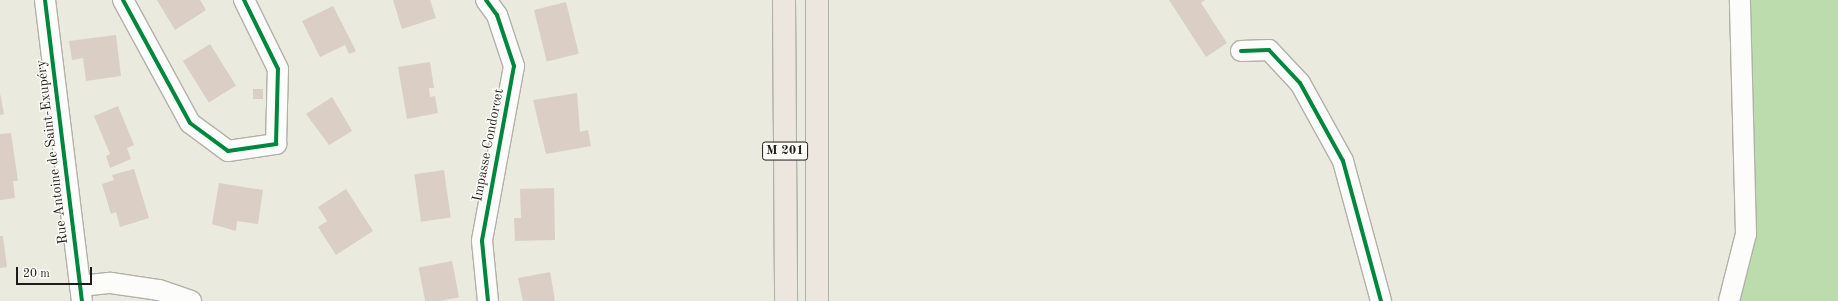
<!DOCTYPE html>
<meta charset="utf-8">
<style>
body{margin:0}
#map{position:relative;width:1838px;height:301px;overflow:hidden;background:#ebeadf;font-family:"Old Standard TT",serif}
div>[style]{position:absolute}
[style*='--x']{left:calc(var(--x)*1px);top:calc(var(--y)*1px);width:calc(var(--w)*1px);rotate:calc(var(--a)*1deg)}
.green>*{inset:0;background:#bddcae}
.building>*{inset:0;background:#dacec5;transform-origin:0 0}
.roads{filter:drop-shadow(1px 0 #b1b1aa) drop-shadow(-1px 0 #b1b1aa) drop-shadow(0 1px #b1b1aa) drop-shadow(0 -1px #b1b1aa)}
.street>*{height:20px;margin:-10px;padding:0 10px;transform-origin:10px;border-radius:10px;background:#fcfcfa}
.highway>*{height:22px;margin:-11px;padding:0 11px;transform-origin:11px;border-radius:11px;background:#ede6de}
.cycleway>*{height:4px;margin:-2px;padding:0 2px;transform-origin:2px;border-radius:2px;background:#00873e}
span{translate:-50% -50%;white-space:nowrap;text-align:center;line-height:1.15;-webkit-text-stroke:3px #fdfcf7;paint-order:stroke}
.shield-label span{padding:1px 3px;background:#fdfcf7;border:1px solid;border-radius:3px;-webkit-text-stroke-width:0}
.shield-label{font-size:13px;color:#1c1c1c;font-weight:700}
.street-label{font-size:14px;color:#1c1c1c}
.scale{position:absolute;left:16px;top:267px;width:76px;height:18px;box-sizing:border-box;border:2px solid #1c1c1c;border-top:0;padding-left:5px;font-size:12px;line-height:14px;white-space:nowrap;color:#1c1c1c;-webkit-text-stroke:3px #fdfcf7;paint-order:stroke}
</style>
<div id="map">
<div class="green">
<i style="clip-path:polygon(1746px 0,1838px 0,1838px 301px,1728px 301px,1749px 228px)"></i>
</div>
<div class="building">
<i style="clip-path:polygon(157px 0,200px 0,206px 10px,175px 30px)"></i>
<i style="clip-path:polygon(393px 0,430px 0,436px 18px,402px 29px)"></i>
<i style="clip-path:polygon(1169px 0,1205px 0,1201px 3px,1227px 43px,1206px 57px)"></i>
<i style="left:566px;top:2px;width:53px;height:33px;rotate:76deg"></i>
<i style="clip-path:polygon(333px 6px,356px 51px,349px 54px,345px 45px,320px 57px,302px 21px)"></i>
<i style="clip-path:polygon(116px 35px,121px 76px,86px 81px,83px 58px,72px 60px,69px 41px)"></i>
<i style="left:210px;top:44px;width:49px;height:32px;rotate:58deg"></i>
<i style="clip-path:polygon(430px 62px,434px 88px,429px 88px,430px 97px,435px 96px,438px 113px,407px 119px,398px 67px)"></i>
<i style="left:253px;top:89px;width:10px;height:10px"></i>
<i style="clip-path:polygon(0 93px,4px 114px,0 115px)"></i>
<i style="clip-path:polygon(577px 93px,580px 132px,588px 130px,591px 146px,546px 154px,533px 100px)"></i>
<i style="clip-path:polygon(332px 97px,352px 131px,329px 145px,306px 114px)"></i>
<i style="clip-path:polygon(118px 106px,134px 145px,127px 148px,131px 159px,110px 168px,106px 156px,110px 154px,94px 116px)"></i>
<i style="clip-path:polygon(11px 133px,18px 181px,13px 181px,15px 198px,0 200px,0 134px)"></i>
<i style="clip-path:polygon(134px 169px,149px 218px,120px 227px,116px 212px,111px 214px,102px 184px,114px 180px,112px 175px)"></i>
<i style="left:444px;top:170px;width:48px;height:30px;rotate:82deg"></i>
<i style="clip-path:polygon(219px 183px,263px 190px,258px 224px,237px 221px,236px 231px,212px 224px)"></i>
<i style="clip-path:polygon(554px 188px,555px 240px,515px 241px,514px 218px,521px 218px,520px 189px)"></i>
<i style="clip-path:polygon(346px 189px,373px 231px,336px 255px,318px 227px,327px 221px,318px 207px)"></i>
<i style="clip-path:polygon(0 236px,3px 236px,7px 267px,0 268px)"></i>
<i style="left:452px;top:261px;width:37px;height:34px;rotate:79deg"></i>
<i style="clip-path:polygon(550px 272px,555px 301px,523px 301px,518px 278px)"></i>
</div>
<div class="roads">
<div class="street">
<i style="--x:45;--y:0;--w:303;--a:83"></i>
<i style="--x:123;--y:0;--w:140;--a:61.4"></i>
<i style="--x:190;--y:123;--w:47;--a:36.4"></i>
<i style="--x:228;--y:151;--w:49;--a:-8.3"></i>
<i style="--x:276;--y:144;--w:75;--a:-88.5"></i>
<i style="--x:278;--y:69;--w:77;--a:-116.2"></i>
<i style="--x:486;--y:0;--w:19;--a:54"></i>
<i style="--x:497;--y:15;--w:54;--a:71.6"></i>
<i style="--x:514;--y:66;--w:178;--a:100.4"></i>
<i style="--x:482;--y:241;--w:60;--a:84.3"></i>
<i style="--x:1241;--y:51;--w:28;--a:-2"></i>
<i style="--x:1269;--y:50;--w:45;--a:46.8"></i>
<i style="--x:1300;--y:83;--w:89;--a:61.1"></i>
<i style="--x:1343;--y:161;--w:145;--a:74.8"></i>
<i style="--x:80;--y:286;--w:31;--a:-6"></i>
<i style="--x:111;--y:283;--w:49;--a:8.3"></i>
<i style="--x:159;--y:290;--w:34;--a:19"></i>
<i style="--x:1729;--y:301;--w:69;--a:-75.8"></i>
<i style="--x:1746;--y:234;--w:234;--a:-91.5"></i>
</div>
<div class="highway">
<i style="--x:784;--y:0;--w:301;--a:89.6"></i>
<i style="--x:817;--y:0;--w:301;--a:90"></i>
</div>
</div>
<div class="cycleway">
<i style="--x:45;--y:0;--w:303;--a:83"></i>
<i style="--x:123;--y:0;--w:140;--a:61.4"></i>
<i style="--x:190;--y:123;--w:47;--a:36.4"></i>
<i style="--x:228;--y:151;--w:49;--a:-8.3"></i>
<i style="--x:276;--y:144;--w:75;--a:-88.5"></i>
<i style="--x:278;--y:69;--w:77;--a:-116.2"></i>
<i style="--x:486;--y:0;--w:19;--a:54"></i>
<i style="--x:497;--y:15;--w:54;--a:71.6"></i>
<i style="--x:514;--y:66;--w:178;--a:100.4"></i>
<i style="--x:482;--y:241;--w:60;--a:84.3"></i>
<i style="--x:1241;--y:51;--w:28;--a:-2"></i>
<i style="--x:1269;--y:50;--w:45;--a:46.8"></i>
<i style="--x:1300;--y:83;--w:89;--a:61.1"></i>
<i style="--x:1343;--y:161;--w:145;--a:74.8"></i>
</div>
<div class="shield-label">
<span style="left:785px;top:151px">M 201</span>
</div>
<div class="street-label">
<span style="left:488px;top:145px;rotate:-79deg">Impasse Condorcet</span>
<span style="left:52px;top:152px;rotate:-97deg">Rue Antoine de Saint-Exupéry</span>
</div>
<div class="scale">20 m</div>
</div>
